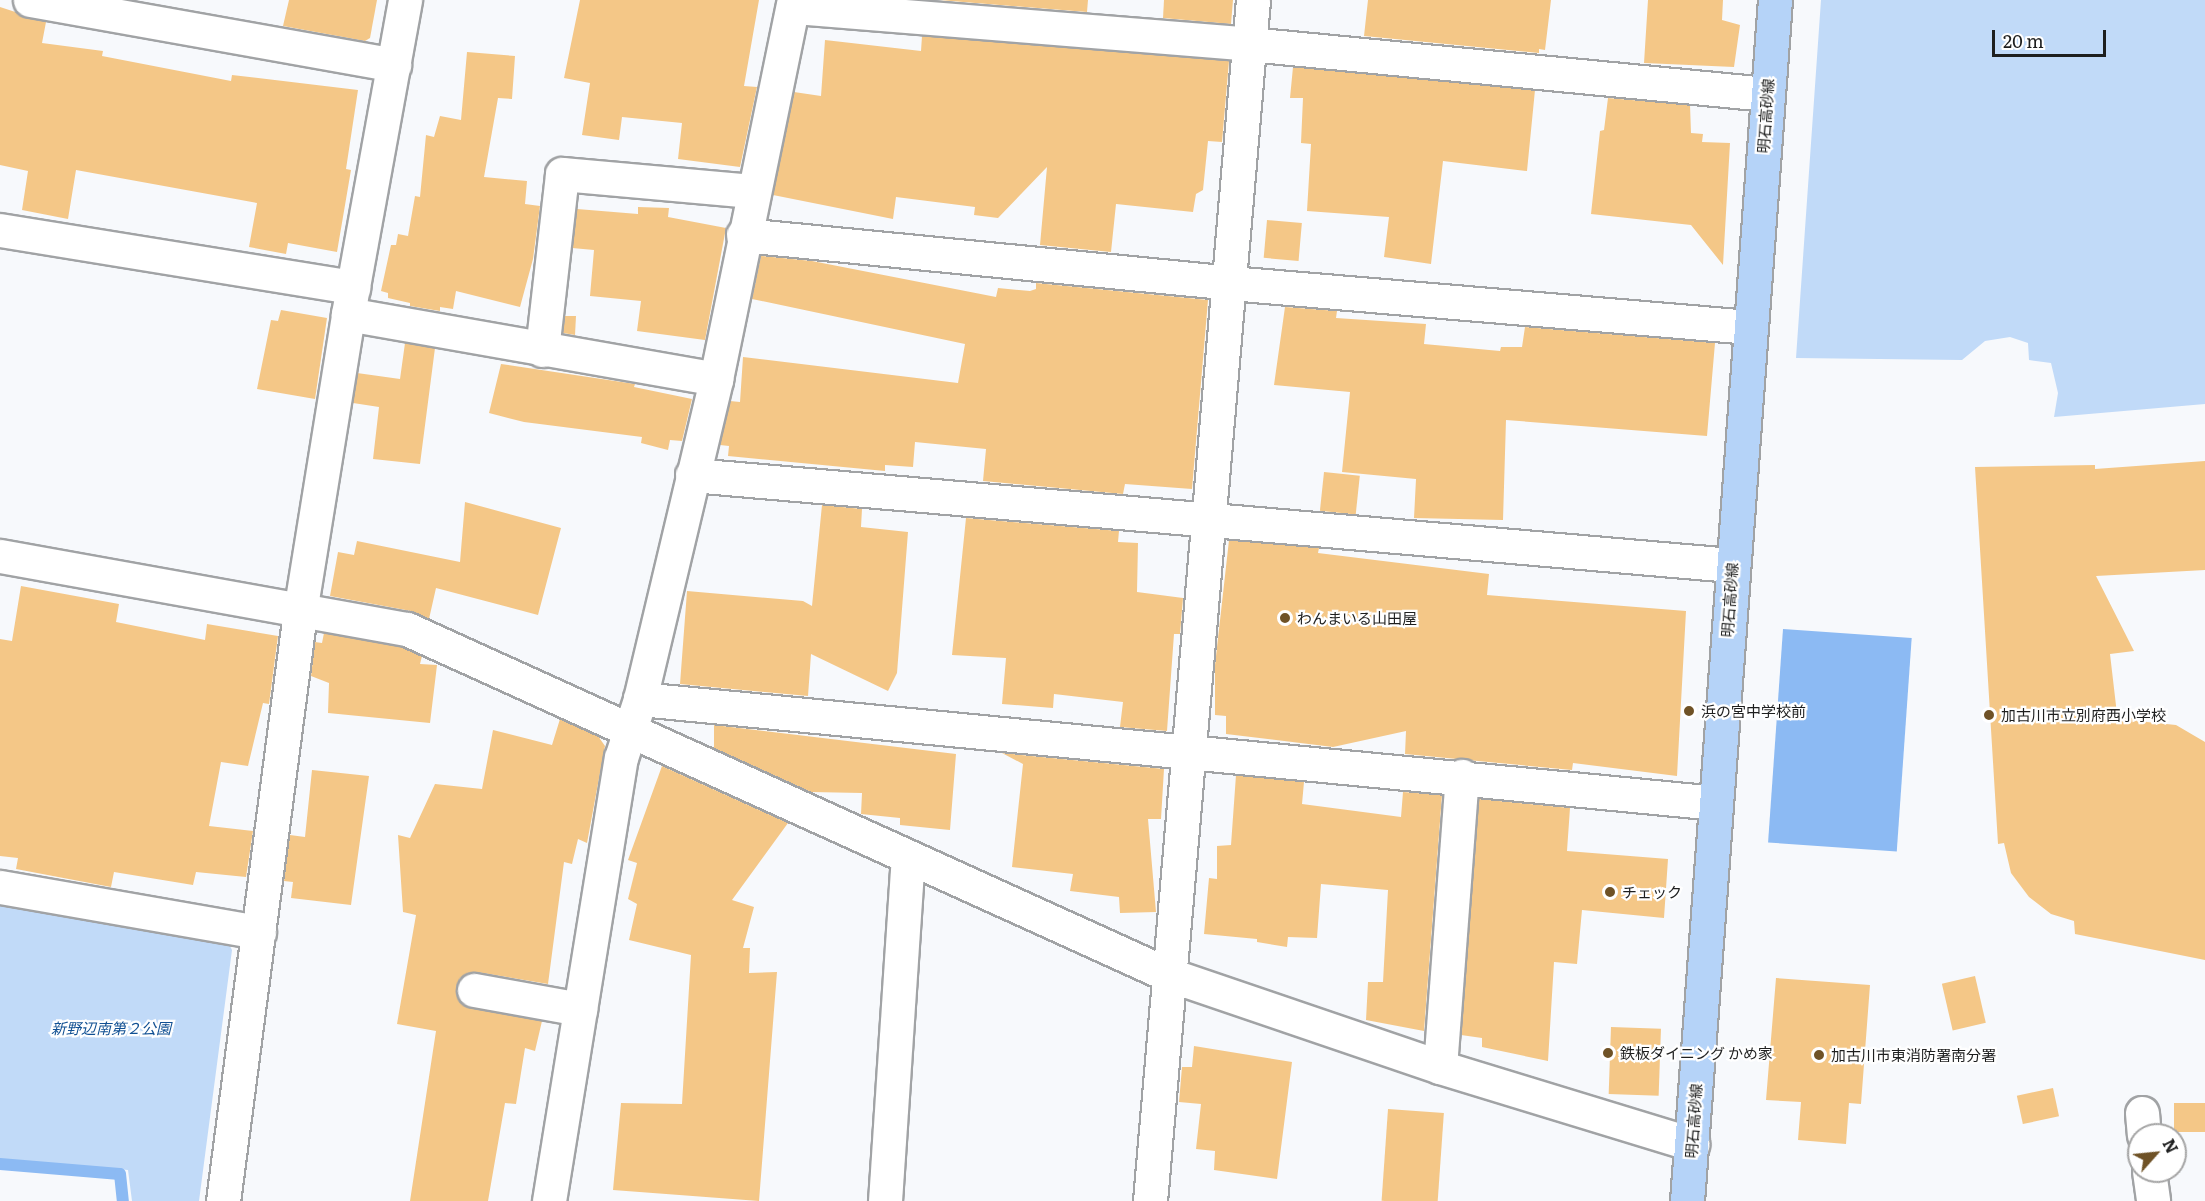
<!DOCTYPE html>
<meta charset="utf-8">
<style>
body{margin:0}
#map{position:relative;width:2205px;height:1201px;overflow:hidden;background:#f7f9fc;font-family:Literata,"Noto Sans JP",serif}
div>[style]{position:absolute}
[style*='--x']{left:calc(var(--x)*1px);top:calc(var(--y)*1px);width:calc(var(--w)*1px);rotate:calc(var(--a)*1deg)}
.green>*{inset:0;background:#c1daf8}
.water>*{inset:0;background:#8cbaf3;transform-origin:0 0}
.stream>*{height:12px;margin:-6px;padding:0 6px;transform-origin:6px;border-radius:6px;background:#8cbaf3}
.building>*{inset:0;background:#f4c787;transform-origin:0 0}
.roads{filter:drop-shadow(2px 0 #a1a3a5) drop-shadow(-2px 0 #a1a3a5) drop-shadow(0 2px #a1a3a5) drop-shadow(0 -2px #a1a3a5)}
.minor>*{height:33px;margin:-16.5px;padding:0 16.5px;transform-origin:16.5px;border-radius:16.5px;background:#fff}
.major>*{height:33px;margin:-16.5px;padding:0 16.5px;transform-origin:16.5px;border-radius:16.5px;background:#b5d3f8}
.dots>*{width:16px;height:16px;translate:-50% -50%;box-sizing:border-box;border:3px solid #fff;border-radius:50%}
span{translate:-50% -50%;white-space:nowrap;text-align:center;line-height:1.15;-webkit-text-stroke:4.5px #fff;paint-order:stroke}
.street-label{font-size:15px;color:#1e1f1f}
.poi-label{font-size:15px;color:#1e1f1f}
.left{translate:0 -50%;text-align:left}
.park-label{font-size:15px;color:#115093;font-style:italic}
.north{position:absolute;left:2127px;top:1123px;width:60px;height:60px;box-sizing:border-box;background:#fff;border:2px solid #a5a5a5;border-radius:50%;rotate:63deg;font-size:16px;font-weight:700;line-height:24px;text-align:center;color:#1e1f1f}
.north::after{content:'';display:block;margin:auto;width:21px;height:27px;background:#6f5226;clip-path:polygon(50% 0,100% 100%,50% 72%,0 100%)}
.scale{position:absolute;left:1992px;top:30px;width:114px;height:27px;box-sizing:border-box;border:3px solid #1e1f1f;border-top:0;padding-left:8px;font-size:18px;line-height:21px;white-space:nowrap;color:#1e1f1f;-webkit-text-stroke:4px #fff;paint-order:stroke}
</style>
<div id="map">
<div class="green">
<i style="clip-path:polygon(1821px 0,2205px 0,2205px 404px,2054px 417px,2058px 393px,2051px 363px,2029px 360px,2028px 343px,2010px 337px,1985px 341px,1962px 360px,1796px 358px)"></i>
<i style="clip-path:polygon(0 897px,223px 933px,232px 950px,199px 1201px,132px 1201px,128px 1170px,0 1159px)"></i>
</div>
<div class="water">
<i style="left:1783px;top:629px;width:129px;height:214px;rotate:4deg"></i>
</div>
<div class="stream">
<i style="--x:0;--y:1164;--w:120;--a:4.8"></i>
<i style="--x:120;--y:1174;--w:27;--a:84"></i>
</div>
<div class="building">
<i style="clip-path:polygon(289px 0,377px 0,370px 38px,365px 41px,283px 26px)"></i>
<i style="clip-path:polygon(580px 0,759px 0,744px 86px,757px 87px,740px 167px,678px 159px,682px 123px,622px 117px,619px 140px,582px 135px,590px 83px,564px 78px)"></i>
<i style="clip-path:polygon(939px 0,1088px 0,1087px 12px)"></i>
<i style="clip-path:polygon(1164px 0,1233px 0,1231px 24px,1163px 18px)"></i>
<i style="clip-path:polygon(1368px 0,1551px 0,1545px 50px,1539px 49px,1539px 53px,1364px 36px)"></i>
<i style="clip-path:polygon(1648px 0,1723px 0,1722px 20px,1740px 25px,1734px 67px,1644px 63px)"></i>
<i style="clip-path:polygon(0 7px,46px 22px,42px 43px,103px 51px,102px 56px,231px 81px,232px 75px,358px 90px,346px 169px,351px 170px,337px 252px,288px 243px,286px 254px,249px 247px,257px 203px,76px 170px,68px 219px,22px 210px,28px 171px,0 165px)"></i>
<i style="clip-path:polygon(922px 36px,1229px 61px,1222px 142px,1208px 141px,1203px 190px,1196px 194px,1193px 212px,1116px 204px,1111px 252px,1040px 245px,1047px 167px,998px 218px,974px 215px,975px 207px,896px 197px,893px 219px,773px 195px,794px 92px,821px 96px,825px 40px,921px 51px)"></i>
<i style="clip-path:polygon(467px 52px,515px 56px,512px 99px,498px 98px,484px 177px,527px 181px,525px 204px,540px 206px,533px 259px,520px 307px,456px 291px,453px 309px,440px 307px,440px 311px,410px 306px,410px 303px,388px 298px,388px 293px,381px 291px,391px 245px,396px 245px,398px 234px,408px 236px,415px 196px,420px 197px,426px 135px,434px 137px,440px 116px,461px 120px)"></i>
<i style="clip-path:polygon(1293px 67px,1535px 90px,1527px 171px,1443px 161px,1431px 264px,1384px 257px,1389px 217px,1307px 211px,1311px 144px,1301px 143px,1303px 98px,1290px 98px)"></i>
<i style="clip-path:polygon(1608px 98px,1690px 105px,1691px 133px,1703px 134px,1702px 142px,1730px 143px,1723px 265px,1691px 225px,1591px 214px,1600px 131px,1604px 130px)"></i>
<i style="clip-path:polygon(638px 207px,669px 208px,668px 217px,726px 228px,705px 340px,637px 331px,641px 301px,590px 296px,594px 250px,572px 248px,577px 209px,638px 214px)"></i>
<i style="left:1267px;top:220px;width:35px;height:38px;rotate:5deg"></i>
<i style="clip-path:polygon(761px 256px,812px 261px,996px 297px,998px 288px,1030px 291px,1036px 289px,1036px 283px,1208px 300px,1192px 489px,1125px 484px,1123px 494px,983px 481px,986px 449px,915px 442px,913px 467px,885px 465px,885px 471px,728px 456px,729px 446px,720px 445px,730px 401px,740px 402px,743px 357px,958px 383px,965px 344px,752px 299px)"></i>
<i style="clip-path:polygon(1285px 307px,1337px 311px,1336px 318px,1426px 324px,1424px 344px,1500px 351px,1501px 347px,1522px 347px,1525px 327px,1715px 343px,1707px 436px,1506px 420px,1503px 520px,1414px 518px,1416px 479px,1342px 472px,1350px 392px,1274px 385px)"></i>
<i style="clip-path:polygon(281px 310px,327px 318px,315px 399px,257px 389px,271px 320px,278px 321px)"></i>
<i style="clip-path:polygon(565px 316px,576px 316px,575px 335px,563px 333px)"></i>
<i style="clip-path:polygon(405px 343px,435px 348px,420px 464px,373px 459px,379px 407px,353px 403px,357px 373px,400px 379px)"></i>
<i style="clip-path:polygon(501px 364px,635px 384px,634px 387px,692px 399px,682px 441px,670px 440px,668px 450px,641px 443px,642px 437px,524px 422px,489px 413px)"></i>
<i style="clip-path:polygon(2205px 461px,2205px 570px,2096px 576px,2134px 651px,2110px 654px,2117px 714px,2147px 722px,2176px 725px,2205px 742px,2205px 960px,2075px 934px,2074px 921px,2051px 914px,2029px 897px,2011px 873px,2004px 843px,1998px 844px,1975px 467px,2095px 465px,2095px 469px)"></i>
<i style="left:1324px;top:472px;width:36px;height:39px;rotate:6deg"></i>
<i style="clip-path:polygon(465px 502px,561px 528px,538px 615px,436px 588px,429px 619px,411px 611px,330px 596px,338px 552px,354px 555px,357px 541px,460px 562px)"></i>
<i style="clip-path:polygon(822px 505px,862px 509px,861px 527px,908px 532px,897px 673px,888px 691px,811px 654px,808px 696px,680px 684px,687px 591px,803px 601px,812px 606px)"></i>
<i style="clip-path:polygon(966px 518px,1119px 531px,1118px 542px,1138px 543px,1137px 592px,1183px 598px,1180px 634px,1174px 634px,1167px 731px,1120px 727px,1123px 702px,1054px 694px,1053px 708px,1002px 704px,1006px 658px,952px 655px)"></i>
<i style="clip-path:polygon(1229px 540px,1319px 548px,1318px 553px,1489px 574px,1487px 595px,1686px 611px,1677px 776px,1573px 763px,1572px 770px,1405px 754px,1406px 731px,1333px 747px,1226px 734px,1226px 716px,1215px 715px,1215px 665px)"></i>
<i style="clip-path:polygon(21px 586px,119px 604px,116px 622px,205px 640px,207px 624px,278px 636px,269px 704px,263px 703px,248px 766px,221px 762px,209px 826px,253px 831px,246px 877px,196px 872px,193px 885px,114px 872px,111px 887px,16px 869px,18px 858px,0 856px,0 639px,12px 641px)"></i>
<i style="clip-path:polygon(324px 633px,401px 647px,422px 656px,420px 664px,437px 665px,430px 723px,328px 713px,329px 683px,311px 676px,315px 642px,322px 643px)"></i>
<i style="clip-path:polygon(560px 719px,598px 736px,605px 746px,587px 843px,578px 839px,572px 864px,564px 862px,548px 984px,477px 972px,460px 978px,456px 987px,457px 997px,470px 1008px,542px 1021px,535px 1051px,525px 1048px,516px 1104px,505px 1103px,488px 1201px,410px 1201px,436px 1031px,397px 1024px,416px 915px,403px 912px,398px 835px,410px 838px,435px 784px,482px 789px,493px 730px,552px 745px)"></i>
<i style="clip-path:polygon(714px 725px,956px 754px,950px 830px,900px 825px,900px 818px,861px 814px,862px 793px,811px 792px,714px 748px)"></i>
<i style="clip-path:polygon(1002px 753px,1164px 769px,1161px 819px,1148px 819px,1156px 912px,1120px 913px,1119px 897px,1070px 891px,1073px 874px,1012px 867px,1023px 764px)"></i>
<i style="clip-path:polygon(662px 766px,788px 823px,732px 900px,754px 907px,743px 948px,750px 948px,749px 973px,777px 972px,759px 1201px,613px 1190px,621px 1103px,682px 1104px,691px 955px,629px 940px,637px 904px,628px 899px,637px 863px,628px 860px)"></i>
<i style="clip-path:polygon(312px 770px,369px 776px,351px 905px,291px 898px,293px 882px,284px 881px,290px 835px,305px 837px)"></i>
<i style="clip-path:polygon(1236px 775px,1304px 782px,1302px 804px,1401px 817px,1403px 792px,1442px 795px,1424px 1031px,1366px 1020px,1368px 982px,1383px 982px,1388px 890px,1321px 884px,1317px 938px,1288px 937px,1287px 947px,1257px 942px,1257px 939px,1204px 934px,1209px 878px,1217px 879px,1217px 846px,1231px 845px)"></i>
<i style="clip-path:polygon(1479px 799px,1570px 808px,1567px 851px,1668px 859px,1664px 918px,1582px 910px,1577px 964px,1554px 962px,1548px 1061px,1482px 1047px,1482px 1038px,1461px 1035px)"></i>
<i style="left:1975px;top:976px;width:48px;height:34px;rotate:77deg"></i>
<i style="clip-path:polygon(1776px 978px,1870px 985px,1861px 1104px,1849px 1103px,1846px 1144px,1798px 1140px,1801px 1102px,1766px 1100px)"></i>
<i style="left:1611px;top:1027px;width:50px;height:67px;rotate:2deg"></i>
<i style="clip-path:polygon(1194px 1046px,1292px 1062px,1277px 1179px,1214px 1170px,1215px 1151px,1196px 1149px,1201px 1104px,1179px 1102px,1182px 1067px,1192px 1067px)"></i>
<i style="left:2053px;top:1088px;width:29px;height:37px;rotate:78deg"></i>
<i style="left:2205px;top:1103px;width:29px;height:31px;rotate:90deg"></i>
<i style="left:1388px;top:1109px;width:56px;height:92px;rotate:4deg"></i>
</div>
<div class="roads">
<div class="minor">
<i style="--x:30;--y:0;--w:370;--a:10.1"></i>
<i style="--x:793;--y:7;--w:457;--a:4.6"></i>
<i style="--x:1249;--y:44;--w:519;--a:5.52"></i>
<i style="--x:0;--y:230;--w:358;--a:9.2"></i>
<i style="--x:743;--y:235;--w:489;--a:5.6"></i>
<i style="--x:1230;--y:283;--w:522;--a:4.84"></i>
<i style="--x:348;--y:314;--w:374;--a:10"></i>
<i style="--x:542;--y:350;--w:177;--a:-83.5"></i>
<i style="--x:562;--y:174;--w:191;--a:5.1"></i>
<i style="--x:692;--y:475;--w:1043;--a:4.95"></i>
<i style="--x:0;--y:556;--w:413;--a:10.2"></i>
<i style="--x:407;--y:629;--w:835;--a:24.42"></i>
<i style="--x:1167;--y:974;--w:288;--a:18.8"></i>
<i style="--x:1440;--y:1067;--w:264;--a:17"></i>
<i style="--x:640;--y:699;--w:1081;--a:5.52"></i>
<i style="--x:0;--y:887;--w:263;--a:9.9"></i>
<i style="--x:474;--y:990;--w:108;--a:10.2"></i>
<i style="--x:1440;--y:1067;--w:292;--a:-85.7"></i>
<i style="--x:2142;--y:1113;--w:22;--a:85"></i>
<i style="--x:2149;--y:1171;--w:30;--a:82"></i>
<i style="--x:223;--y:1201;--w:594;--a:-82.55"></i>
<i style="--x:300;--y:612;--w:302;--a:-80.8"></i>
<i style="--x:348;--y:314;--w:319;--a:-79.7"></i>
<i style="--x:549;--y:1201;--w:449;--a:-80.8"></i>
<i style="--x:621;--y:758;--w:62;--a:-72.1"></i>
<i style="--x:640;--y:699;--w:329;--a:-76.6"></i>
<i style="--x:716;--y:379;--w:387;--a:-78.4"></i>
<i style="--x:885;--y:1201;--w:345;--a:-86.2"></i>
<i style="--x:1150;--y:1201;--w:1205;--a:-85.1"></i>
</div>
<div class="major">
<i style="--x:1687;--y:1201;--w:1204;--a:-85.81"></i>
</div>
</div>
<div class="dots">
<i style="left:1285px;top:618px;background:#6f5226"></i>
<i style="left:1689px;top:711px;background:#6f5226"></i>
<i style="left:1989px;top:715px;background:#6f5226"></i>
<i style="left:1610px;top:892px;background:#6f5226"></i>
<i style="left:1608px;top:1053px;background:#6f5226"></i>
<i style="left:1819px;top:1055px;background:#6f5226"></i>
</div>
<div class="street-label">
<span style="left:1765px;top:116px;rotate:-86deg">明石高砂線</span>
<span style="left:1729px;top:600px;rotate:-86deg">明石高砂線</span>
<span style="left:1693px;top:1121px;rotate:-86deg">明石高砂線</span>
</div>
<div class="poi-label">
<span class="left" style="left:1297px;top:618px">わんまいる山田屋</span>
<span class="left" style="left:1701px;top:711px">浜の宮中学校前</span>
<span class="left" style="left:2001px;top:715px">加古川市立別府西小学校</span>
<span class="left" style="left:1622px;top:892px">チェック</span>
<span class="left" style="left:1620px;top:1053px">鉄板ダイニング かめ家</span>
<span class="left" style="left:1831px;top:1055px">加古川市東消防署南分署</span>
</div>
<div class="park-label">
<span style="left:111px;top:1028px">新野辺南第２公園</span>
</div>
<div class="north">N</div>
<div class="scale">20 m</div>
</div>
